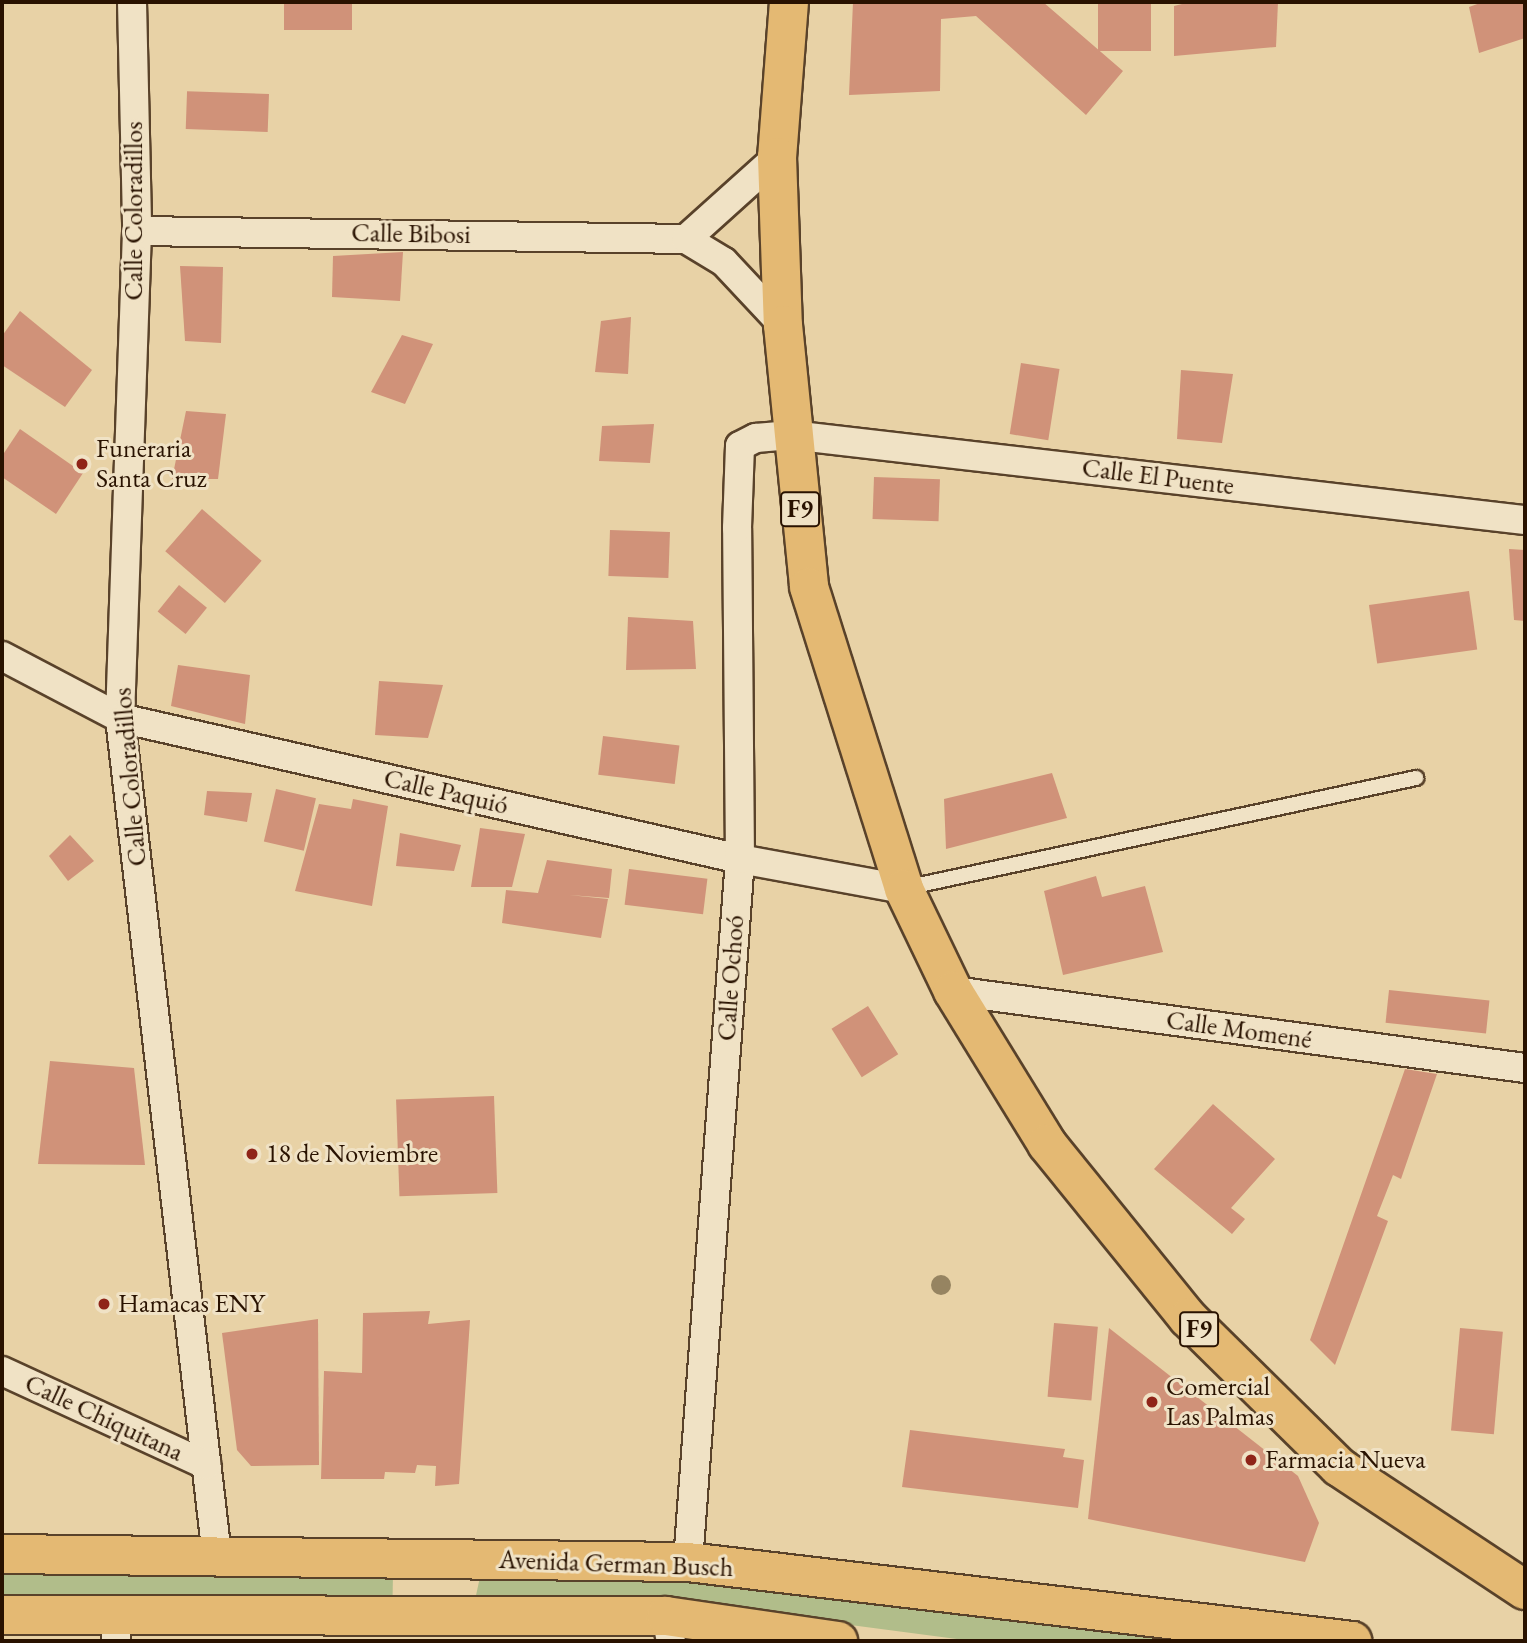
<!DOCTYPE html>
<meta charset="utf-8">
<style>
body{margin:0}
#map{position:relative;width:1527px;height:1643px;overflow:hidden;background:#e8d2a6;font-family:"EB Garamond",serif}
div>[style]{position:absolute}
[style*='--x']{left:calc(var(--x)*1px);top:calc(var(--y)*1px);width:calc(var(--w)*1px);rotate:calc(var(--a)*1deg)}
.green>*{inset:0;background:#b1bd8a;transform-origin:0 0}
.building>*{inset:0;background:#d09279;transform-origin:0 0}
.roads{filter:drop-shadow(2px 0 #59422a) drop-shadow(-2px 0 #59422a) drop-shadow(0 2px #59422a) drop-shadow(0 -2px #59422a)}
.service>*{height:14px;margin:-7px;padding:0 7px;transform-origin:7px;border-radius:7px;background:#f0e2c5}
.minor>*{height:28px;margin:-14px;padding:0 14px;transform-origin:14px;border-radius:14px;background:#f0e2c5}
.primary>*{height:38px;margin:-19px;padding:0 19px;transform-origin:19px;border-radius:19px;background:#e4b973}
.trunk>*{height:38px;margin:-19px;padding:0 19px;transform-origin:19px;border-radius:19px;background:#e4b973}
.trees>*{width:20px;height:20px;margin:-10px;border-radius:50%;background:#968461}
.dots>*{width:19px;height:19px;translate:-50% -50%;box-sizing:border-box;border:4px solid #f0e2c5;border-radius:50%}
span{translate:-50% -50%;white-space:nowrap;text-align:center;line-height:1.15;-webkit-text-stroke:6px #f0e2c5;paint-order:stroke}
.shield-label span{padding:2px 5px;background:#f0e2c5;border:2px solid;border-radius:5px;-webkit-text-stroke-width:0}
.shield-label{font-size:24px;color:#291200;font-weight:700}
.street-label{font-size:26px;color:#291200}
.poi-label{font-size:26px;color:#291200}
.left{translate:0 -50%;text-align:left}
.frame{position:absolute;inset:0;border:4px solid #291200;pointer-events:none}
</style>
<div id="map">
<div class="green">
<i style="left:2px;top:1570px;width:391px;height:24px;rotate:1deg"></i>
<i style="clip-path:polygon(480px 1577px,716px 1582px,1232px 1641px,972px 1641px,767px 1614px,475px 1600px)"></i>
</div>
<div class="building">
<i style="left:284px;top:2px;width:68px;height:28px"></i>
<i style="clip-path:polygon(853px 2px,1043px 2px,1123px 71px,1086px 115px,976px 16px,941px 19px,940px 91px,849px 95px)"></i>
<i style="left:1098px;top:2px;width:53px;height:49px"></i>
<i style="clip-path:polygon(1278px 2px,1276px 47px,1174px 56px,1174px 6px,1190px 2px)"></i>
<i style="clip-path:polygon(1483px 2px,1524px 2px,1525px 38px,1479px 53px,1469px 7px)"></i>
<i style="left:269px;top:94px;width:38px;height:82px;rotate:92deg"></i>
<i style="clip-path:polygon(403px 252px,400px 301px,332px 297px,333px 256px)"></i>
<i style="clip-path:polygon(180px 266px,223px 267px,221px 343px,185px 341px)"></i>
<i style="clip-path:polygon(20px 311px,92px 370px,65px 407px,2px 365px,2px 336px)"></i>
<i style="clip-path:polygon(631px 317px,628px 374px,595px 372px,601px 321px)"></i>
<i style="clip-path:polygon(402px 335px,433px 344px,405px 404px,371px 392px)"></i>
<i style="left:1021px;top:363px;width:39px;height:72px;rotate:9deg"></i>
<i style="clip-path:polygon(1181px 370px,1233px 374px,1222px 443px,1177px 439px)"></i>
<i style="clip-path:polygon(186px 411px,226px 414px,218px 479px,172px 479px)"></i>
<i style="clip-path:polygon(654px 424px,650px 463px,599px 461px,602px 426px)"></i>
<i style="clip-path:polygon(20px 429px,83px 473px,56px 514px,2px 477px,2px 456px)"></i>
<i style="left:874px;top:477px;width:66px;height:42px;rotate:2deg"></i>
<i style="left:202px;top:509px;width:79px;height:56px;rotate:41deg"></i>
<i style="left:610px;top:530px;width:60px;height:46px;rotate:2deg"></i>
<i style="clip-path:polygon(1509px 549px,1525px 550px,1525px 621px,1514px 620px)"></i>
<i style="left:179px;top:585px;width:36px;height:34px;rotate:39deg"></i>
<i style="left:1469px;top:591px;width:59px;height:101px;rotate:82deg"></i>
<i style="clip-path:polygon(628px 617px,693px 621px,696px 669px,626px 670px)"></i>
<i style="clip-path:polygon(178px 665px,250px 675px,245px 724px,171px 706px)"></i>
<i style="clip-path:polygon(379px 681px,443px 685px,428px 738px,375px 735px)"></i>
<i style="left:603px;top:736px;width:77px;height:39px;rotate:7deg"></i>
<i style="clip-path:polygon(1052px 773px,1067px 818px,946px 849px,944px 799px)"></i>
<i style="left:276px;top:789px;width:41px;height:54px;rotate:13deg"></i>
<i style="clip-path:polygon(207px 791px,252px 793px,247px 822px,204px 815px)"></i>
<i style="clip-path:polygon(353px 799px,388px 806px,372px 906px,295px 891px,319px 804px,351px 809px)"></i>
<i style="clip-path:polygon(480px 828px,525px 834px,512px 887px,471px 887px)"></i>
<i style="clip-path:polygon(400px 833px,461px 845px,454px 871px,396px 866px)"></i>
<i style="clip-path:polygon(70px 835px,94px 861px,68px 881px,49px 856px)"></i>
<i style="clip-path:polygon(547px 860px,612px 869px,609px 898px,569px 895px,608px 899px,601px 938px,502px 923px,506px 890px,538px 893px)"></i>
<i style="left:629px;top:869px;width:79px;height:36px;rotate:7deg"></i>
<i style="clip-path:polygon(1096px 876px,1102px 897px,1145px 886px,1163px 952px,1063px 975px,1044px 891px)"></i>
<i style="left:1389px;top:990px;width:101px;height:33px;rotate:6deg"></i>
<i style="left:868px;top:1006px;width:57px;height:43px;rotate:58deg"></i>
<i style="clip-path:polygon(50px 1061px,134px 1068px,145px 1165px,38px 1164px)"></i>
<i style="clip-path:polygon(1405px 1069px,1437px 1074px,1401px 1179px,1393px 1175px,1377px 1216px,1388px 1221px,1335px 1365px,1310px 1340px)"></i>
<i style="left:494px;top:1096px;width:97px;height:98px;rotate:88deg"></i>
<i style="clip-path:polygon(1213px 1104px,1275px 1159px,1231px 1208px,1245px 1219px,1232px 1234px,1154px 1169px)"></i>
<i style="clip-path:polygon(430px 1311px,428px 1324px,470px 1320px,459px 1484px,435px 1486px,436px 1466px,417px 1465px,415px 1473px,385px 1472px,384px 1479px,321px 1479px,324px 1371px,362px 1373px,363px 1313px)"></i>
<i style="clip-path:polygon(318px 1319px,319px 1465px,251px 1466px,237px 1450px,222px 1333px)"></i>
<i style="left:1054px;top:1323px;width:44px;height:74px;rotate:5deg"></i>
<i style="clip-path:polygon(1109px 1328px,1298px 1476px,1319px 1523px,1305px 1562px,1088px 1519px)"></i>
<i style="left:1460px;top:1328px;width:43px;height:103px;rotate:5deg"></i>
<i style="clip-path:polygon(910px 1430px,1065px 1449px,1063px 1457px,1084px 1460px,1078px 1508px,902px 1487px)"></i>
</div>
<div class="roads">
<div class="service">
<i style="--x:905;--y:888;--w:523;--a:-12.15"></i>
</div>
<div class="minor">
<i style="--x:132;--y:2;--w:229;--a:88.7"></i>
<i style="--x:137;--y:231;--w:487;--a:92"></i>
<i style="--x:120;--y:718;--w:844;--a:83.4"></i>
<i style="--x:137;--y:231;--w:549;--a:0.83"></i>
<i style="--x:686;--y:239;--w:44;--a:31.2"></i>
<i style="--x:724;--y:262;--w:86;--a:46.9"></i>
<i style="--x:686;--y:239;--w:122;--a:-42"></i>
<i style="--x:2;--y:656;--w:133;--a:27.7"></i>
<i style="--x:120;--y:718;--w:636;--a:12.81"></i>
<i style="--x:740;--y:859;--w:167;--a:10.4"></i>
<i style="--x:953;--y:991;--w:577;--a:7.67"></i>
<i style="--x:2;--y:1371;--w:225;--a:24.7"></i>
<i style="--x:688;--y:1562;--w:705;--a:-85.77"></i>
<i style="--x:740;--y:859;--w:331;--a:-90.5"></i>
<i style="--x:737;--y:528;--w:82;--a:-87.9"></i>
<i style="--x:740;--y:446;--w:18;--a:-27"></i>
<i style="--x:756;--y:438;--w:35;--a:-5"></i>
<i style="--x:791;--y:435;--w:739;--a:6.61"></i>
<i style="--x:666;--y:1616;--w:25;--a:79"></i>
<i style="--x:116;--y:1617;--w:24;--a:90"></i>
</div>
<div class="primary">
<i style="--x:2;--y:1554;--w:686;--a:0.67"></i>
<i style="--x:688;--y:1562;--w:669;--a:6.78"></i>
<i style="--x:2;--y:1615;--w:664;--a:0.09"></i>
<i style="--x:666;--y:1616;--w:174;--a:8.3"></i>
</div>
<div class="trunk">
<i style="--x:789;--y:2;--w:155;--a:94.4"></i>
<i style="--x:777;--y:157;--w:168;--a:88"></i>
<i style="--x:783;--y:325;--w:263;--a:84.3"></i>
<i style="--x:809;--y:587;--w:317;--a:72.5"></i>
<i style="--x:904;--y:889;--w:113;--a:64.3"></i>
<i style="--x:953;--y:991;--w:180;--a:58.4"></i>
<i style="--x:1047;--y:1144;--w:224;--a:51"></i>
<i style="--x:1188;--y:1318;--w:212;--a:44.6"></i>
<i style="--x:1339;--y:1467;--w:223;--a:33.5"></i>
</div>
</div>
<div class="trees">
<i style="left:941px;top:1285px"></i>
</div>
<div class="dots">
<i style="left:82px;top:464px;background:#8f2418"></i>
<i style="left:252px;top:1154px;background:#8f2418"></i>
<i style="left:104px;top:1304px;background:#8f2418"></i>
<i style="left:1152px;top:1402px;background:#8f2418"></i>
<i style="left:1251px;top:1460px;background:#8f2418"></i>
</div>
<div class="shield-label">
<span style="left:800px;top:509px">F9</span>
<span style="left:1199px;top:1329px">F9</span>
</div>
<div class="street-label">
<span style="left:134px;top:211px;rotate:-90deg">Calle Coloradillos</span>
<span style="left:411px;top:234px;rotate:1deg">Calle Bibosi</span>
<span style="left:1158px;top:477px;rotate:7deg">Calle El Puente</span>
<span style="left:130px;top:777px;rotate:-95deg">Calle Coloradillos</span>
<span style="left:446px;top:792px;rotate:13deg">Calle Paquió</span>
<span style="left:731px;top:978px;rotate:-86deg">Calle Ochoó</span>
<span style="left:1239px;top:1030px;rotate:8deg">Calle Momené</span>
<span style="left:104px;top:1418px;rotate:25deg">Calle Chiquitana</span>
<span style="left:616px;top:1564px;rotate:2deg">Avenida German Busch</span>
</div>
<div class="poi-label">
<span class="left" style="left:96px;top:464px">Funeraria<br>Santa Cruz</span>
<span class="left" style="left:266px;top:1154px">18 de Noviembre</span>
<span class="left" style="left:118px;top:1304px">Hamacas ENY</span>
<span class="left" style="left:1166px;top:1402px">Comercial<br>Las Palmas</span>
<span class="left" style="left:1265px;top:1460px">Farmacia Nueva</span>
</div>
<div class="frame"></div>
</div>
